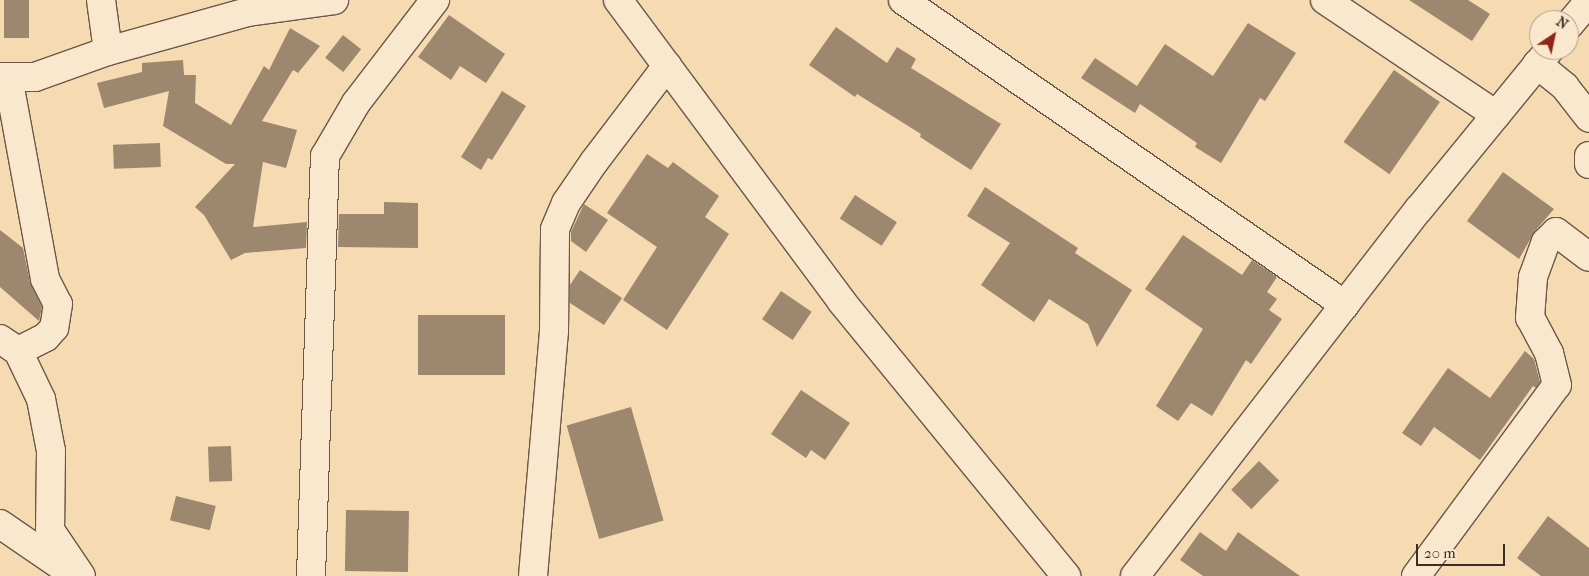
<!DOCTYPE html>
<style>
body{margin:0}
#map{position:relative;width:1589px;height:576px;overflow:hidden;background:#f6dbb2;font-family:"IM FELL French Canon",serif}
div>[style]{position:absolute}
[style*='--x']{left:calc(var(--x)*1px);top:calc(var(--y)*1px);width:calc(var(--w)*1px);rotate:calc(var(--a)*1deg)}
.building>*{inset:0;background:#9d876e;transform-origin:0 0}
.roads{filter:drop-shadow(1px 0 #6a5848) drop-shadow(-1px 0 #6a5848) drop-shadow(0 1px #6a5848) drop-shadow(0 -1px #6a5848)}
.minor>*{height:28px;margin:-14px;padding:0 14px;transform-origin:14px;border-radius:14px;background:#f9e8cd}
span{translate:-50% -50%;white-space:nowrap;text-align:center;line-height:1.15;-webkit-text-stroke:4.5px #f9e8cd;paint-order:stroke}
.north{position:absolute;left:1529px;top:10px;width:50px;height:50px;box-sizing:border-box;background:#f9e8cd;border:1px solid #ad9d8a;border-radius:50%;rotate:34deg;font-size:14px;font-weight:700;line-height:20px;text-align:center;color:#3c2d25}
.north::after{content:'';display:block;margin:auto;width:18px;height:22px;background:#8f2418;clip-path:polygon(50% 0,100% 100%,50% 72%,0 100%)}
.scale{position:absolute;left:1416px;top:544px;width:89px;height:22px;box-sizing:border-box;border:2px solid #3c2d25;border-top:0;padding-left:6px;font-size:15px;line-height:18px;white-space:nowrap;color:#3c2d25;-webkit-text-stroke:4px #f9e8cd;paint-order:stroke}
</style>
<div id="map">
<div class="building">
<i style="left:4px;top:0;width:25px;height:38px"></i>
<i style="clip-path:polygon(1409px 0,1468px 0,1490px 14px,1472px 41px)"></i>
<i style="clip-path:polygon(449px 15px,505px 54px,486px 83px,460px 66px,451px 80px,418px 57px)"></i>
<i style="clip-path:polygon(1248px 23px,1296px 53px,1265px 101px,1260px 98px,1221px 163px,1195px 147px,1197px 143px,1140px 104px,1135px 113px,1081px 78px,1095px 58px,1137px 86px,1165px 44px,1213px 76px)"></i>
<i style="clip-path:polygon(836px 27px,887px 63px,897px 47px,916px 59px,911px 68px,1001px 124px,971px 170px,920px 137px,921px 134px,857px 94px,855px 97px,809px 65px)"></i>
<i style="clip-path:polygon(290px 28px,320px 46px,298px 73px,293px 70px,262px 121px,297px 130px,286px 168px,263px 162px,253px 227px,307px 222px,306px 248px,245px 253px,231px 260px,204px 215px,195px 207px,235px 164px,226px 164px,163px 126px,169px 91px,104px 108px,97px 83px,142px 72px,142px 63px,183px 60px,184px 75px,196px 75px,195px 103px,231px 125px,264px 66px,269px 70px)"></i>
<i style="left:343px;top:35px;width:23px;height:29px;rotate:38deg"></i>
<i style="left:1394px;top:70px;width:56px;height:88px;rotate:35deg"></i>
<i style="clip-path:polygon(502px 91px,526px 106px,492px 160px,488px 158px,481px 170px,461px 157px)"></i>
<i style="left:160px;top:143px;width:24px;height:47px;rotate:88deg"></i>
<i style="clip-path:polygon(647px 154px,668px 168px,673px 162px,719px 196px,705px 217px,729px 234px,667px 330px,623px 300px,657px 247px,607px 213px)"></i>
<i style="clip-path:polygon(1503px 172px,1554px 209px,1535px 231px,1519px 259px,1467px 221px)"></i>
<i style="clip-path:polygon(985px 187px,1078px 248px,1075px 253px,1132px 290px,1097px 347px,1088px 324px,1049px 299px,1034px 322px,981px 285px,1010px 243px,967px 216px)"></i>
<i style="left:855px;top:195px;width:50px;height:28px;rotate:33deg"></i>
<i style="clip-path:polygon(384px 202px,418px 203px,418px 248px,338px 247px,339px 214px,384px 214px)"></i>
<i style="clip-path:polygon(584px 204px,608px 220px,586px 252px,571px 241px,571px 232px)"></i>
<i style="clip-path:polygon(0 230px,23px 248px,30px 282px,42px 307px,39px 321px,0 287px)"></i>
<i style="clip-path:polygon(1183px 235px,1242px 275px,1252px 260px,1277px 277px,1267px 292px,1277px 299px,1269px 310px,1282px 319px,1251px 364px,1246px 360px,1212px 416px,1191px 403px,1178px 421px,1156px 406px,1203px 329px,1145px 289px)"></i>
<i style="clip-path:polygon(580px 270px,622px 298px,604px 325px,570px 303px,570px 285px)"></i>
<i style="left:781px;top:291px;width:37px;height:34px;rotate:34deg"></i>
<i style="left:505px;top:315px;width:60px;height:87px;rotate:90deg"></i>
<i style="clip-path:polygon(1525px 351px,1534px 359px,1540px 382px,1536px 388px,1533px 386px,1480px 460px,1434px 427px,1421px 446px,1402px 433px,1448px 368px,1490px 398px)"></i>
<i style="clip-path:polygon(801px 390px,850px 423px,825px 460px,811px 450px,806px 458px,771px 434px)"></i>
<i style="left:631px;top:407px;width:118px;height:67px;rotate:74deg"></i>
<i style="left:231px;top:446px;width:35px;height:23px;rotate:88deg"></i>
<i style="left:1259px;top:461px;width:28px;height:40px;rotate:44deg"></i>
<i style="left:176px;top:496px;width:41px;height:25px;rotate:14deg"></i>
<i style="left:346px;top:510px;width:63px;height:61px;rotate:1deg"></i>
<i style="clip-path:polygon(1548px 516px,1589px 548px,1589px 576px,1541px 576px,1517px 558px)"></i>
<i style="clip-path:polygon(1200px 532px,1226px 551px,1238px 532px,1300px 576px,1203px 576px,1180px 560px)"></i>
</div>
<div class="roads">
<div class="minor">
<i style="--x:101;--y:0;--w:51;--a:82.2"></i>
<i style="--x:618;--y:0;--w:376;--a:53.4"></i>
<i style="--x:842;--y:302;--w:354;--a:50.7"></i>
<i style="--x:903;--y:0;--w:537;--a:34.61"></i>
<i style="--x:1325;--y:0;--w:206;--a:33.9"></i>
<i style="--x:1569;--y:25;--w:31;--a:-50"></i>
<i style="--x:1537;--y:64;--w:36;--a:39"></i>
<i style="--x:1565;--y:87;--w:39;--a:52"></i>
<i style="--x:0;--y:77;--w:35;--a:0"></i>
<i style="--x:35;--y:77;--w:77;--a:-19.6"></i>
<i style="--x:108;--y:51;--w:145;--a:-15.6"></i>
<i style="--x:248;--y:12;--w:87;--a:-7.9"></i>
<i style="--x:8;--y:77;--w:205;--a:79.6"></i>
<i style="--x:45;--y:279;--w:28;--a:63"></i>
<i style="--x:58;--y:304;--w:24;--a:99"></i>
<i style="--x:54;--y:328;--w:12;--a:132"></i>
<i style="--x:46;--y:337;--w:31;--a:153"></i>
<i style="--x:1589;--y:156;--w:8;--a:90"></i>
<i style="--x:0;--y:339;--w:22;--a:34"></i>
<i style="--x:18;--y:351;--w:53;--a:64.4"></i>
<i style="--x:41;--y:399;--w:53;--a:79.1"></i>
<i style="--x:51;--y:451;--w:79;--a:90.7"></i>
<i style="--x:50;--y:530;--w:55;--a:56"></i>
<i style="--x:0;--y:524;--w:85;--a:34.4"></i>
<i style="--x:311;--y:576;--w:420;--a:-88.1"></i>
<i style="--x:325;--y:156;--w:61;--a:-59.7"></i>
<i style="--x:356;--y:103;--w:130;--a:-52.5"></i>
<i style="--x:533;--y:576;--w:246;--a:-85.1"></i>
<i style="--x:554;--y:331;--w:102;--a:-89.4"></i>
<i style="--x:555;--y:229;--w:28;--a:-67"></i>
<i style="--x:566;--y:203;--w:50;--a:-55.7"></i>
<i style="--x:594;--y:162;--w:121;--a:-52.8"></i>
<i style="--x:1135;--y:576;--w:464;--a:-52.3"></i>
<i style="--x:1419;--y:209;--w:205;--a:-50.7"></i>
<i style="--x:1416;--y:576;--w:237;--a:-53.6"></i>
<i style="--x:1557;--y:385;--w:33;--a:-104"></i>
<i style="--x:1549;--y:353;--w:40;--a:-118"></i>
<i style="--x:1530;--y:318;--w:41;--a:-85.8"></i>
<i style="--x:1533;--y:277;--w:37;--a:-70"></i>
<i style="--x:1546;--y:242;--w:14;--a:-45"></i>
<i style="--x:1556;--y:232;--w:41;--a:37.1"></i>
</div>
</div>
<div class="north">N</div>
<div class="scale">20 m</div>
</div>
